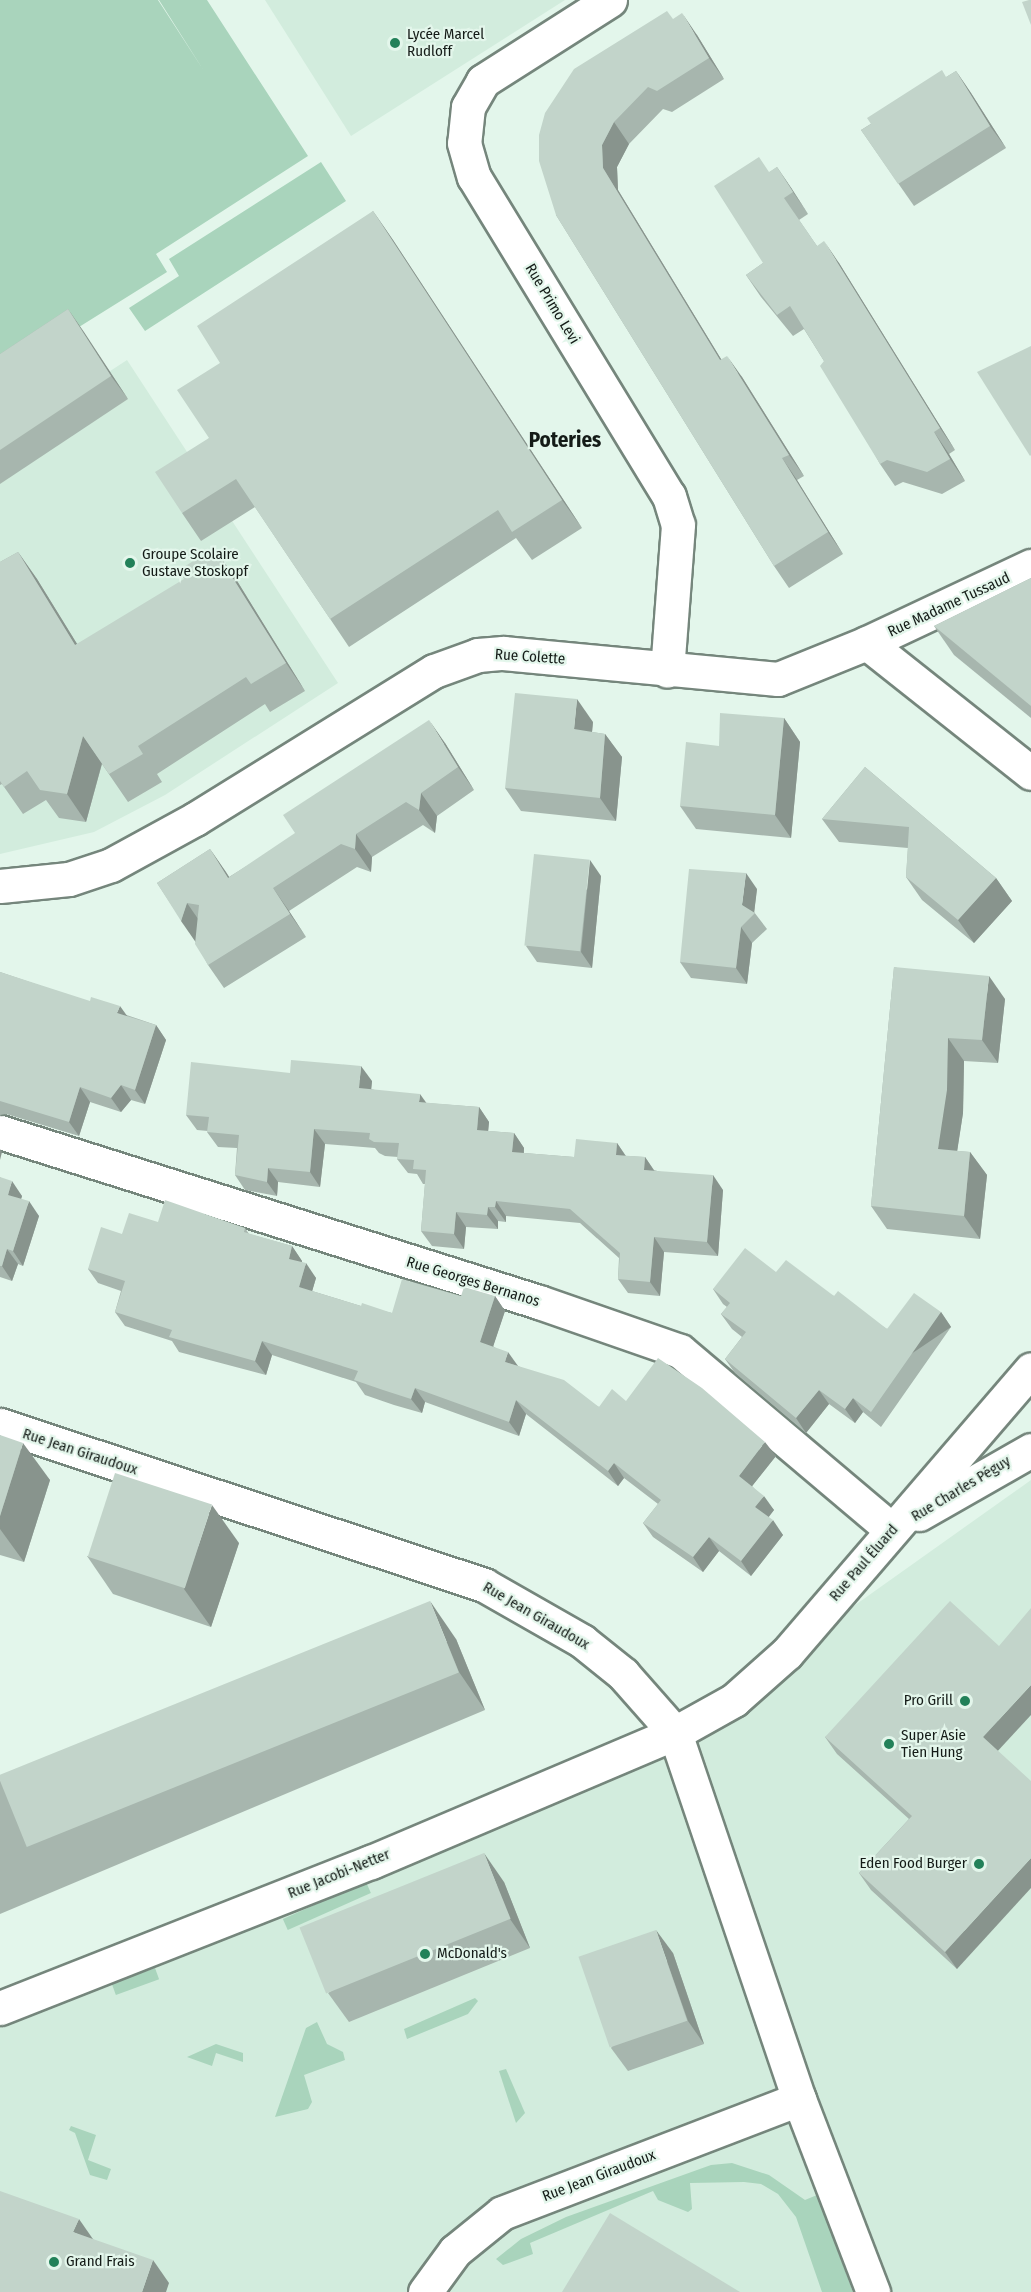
<!DOCTYPE html>
<meta charset="utf-8">
<style>
body{margin:0}
#map{position:relative;width:1031px;height:2292px;overflow:hidden;background:#e3f6eb;font-family:"Fira Sans Condensed",sans-serif}
div>[style]{position:absolute}
[style*='--x']{left:calc(var(--x)*1px);top:calc(var(--y)*1px);width:calc(var(--w)*1px);rotate:calc(var(--a)*1deg)}
.built>*{inset:0;background:#d2ecdd}
.green>*{inset:0;background:#a9d4bc;transform-origin:0 0}
.roads{filter:drop-shadow(2px 0 #75867c) drop-shadow(-2px 0 #75867c) drop-shadow(0 2px #75867c) drop-shadow(0 -2px #75867c)}
.minor>*{height:33px;margin:-16.5px;padding:0 16.5px;transform-origin:16.5px;border-radius:16.5px;background:#fff}
.wall>*{inset:0;background:#a7b6ae}
.shaded-wall>*{inset:0;background:#88948d;transform-origin:0 0}
.building>*{inset:0;background:#c2d4ca;transform-origin:0 0}
.dots>*{width:16px;height:16px;translate:-50% -50%;box-sizing:border-box;border:3px solid #e3f6eb;border-radius:50%}
span{translate:-50% -50%;white-space:nowrap;text-align:center;line-height:1.15;-webkit-text-stroke:4.5px #e3f6eb;paint-order:stroke}
.poi-label{font-size:15px;color:#141b17}
.left{translate:0 -50%;text-align:left}
.right{translate:-100% -50%;text-align:right}
.street-label{font-size:15px;color:#141b17}
.district-label{font-size:21px;color:#141b17;font-weight:700}
</style>
<div id="map">
<div class="built">
<i style="clip-path:polygon(265px 0,565px 0,351px 136px)"></i>
<i style="clip-path:polygon(127px 360px,338px 683px,165px 795px,94px 832px,0 854px,0 443px)"></i>
<i style="clip-path:polygon(1031px 1480px,1031px 2292px,0 2292px,0 2008px,675px 1733px)"></i>
</div>
<div class="green">
<i style="clip-path:polygon(0 0,158px 0,204px 71px,159px 0,207px 0,308px 156px,156px 254px,167px 272px,79px 327px,0 355px)"></i>
<i style="clip-path:polygon(321px 162px,346px 201px,145px 331px,129px 308px,179px 276px,169px 259px)"></i>
<i style="left:366px;top:1882px;width:12px;height:91px;rotate:66deg"></i>
<i style="left:155px;top:1968px;width:12px;height:46px;rotate:70deg"></i>
<i style="clip-path:polygon(475px 1998px,478px 2001px,468px 2014px,407px 2039px,404px 2029px)"></i>
<i style="clip-path:polygon(317px 2022px,327px 2044px,343px 2052px,345px 2060px,304px 2075px,312px 2102px,308px 2109px,275px 2117px,306px 2028px)"></i>
<i style="clip-path:polygon(216px 2044px,243px 2053px,243px 2062px,216px 2053px,212px 2066px,187px 2057px)"></i>
<i style="clip-path:polygon(506px 2069px,525px 2113px,516px 2123px,499px 2071px)"></i>
<i style="clip-path:polygon(71px 2126px,96px 2135px,88px 2160px,111px 2169px,107px 2180px,90px 2175px,75px 2133px,69px 2130px)"></i>
<i style="clip-path:polygon(732px 2163px,769px 2175px,805px 2200px,817px 2195px,853px 2292px,822px 2292px,796px 2217px,778px 2194px,761px 2184px,744px 2182px,690px 2183px,692px 2209px,688px 2212px,658px 2200px,653px 2191px,530px 2243px,533px 2254px,503px 2265px,496px 2259px,521px 2239px,566px 2217px,711px 2165px)"></i>
</div>
<div class="roads">
<div class="minor">
<i style="--x:610;--y:0;--w:151;--a:147.5"></i>
<i style="--x:483;--y:81;--w:30;--a:120"></i>
<i style="--x:468;--y:107;--w:36;--a:96"></i>
<i style="--x:464;--y:143;--w:35;--a:74"></i>
<i style="--x:474;--y:177;--w:374;--a:58.6"></i>
<i style="--x:669;--y:496;--w:30;--a:73"></i>
<i style="--x:678;--y:525;--w:146;--a:94.3"></i>
<i style="--x:867;--y:643;--w:181;--a:-25.2"></i>
<i style="--x:0;--y:886;--w:69;--a:-5.8"></i>
<i style="--x:69;--y:879;--w:44;--a:-18.4"></i>
<i style="--x:111;--y:865;--w:96;--a:-28.7"></i>
<i style="--x:195;--y:819;--w:281;--a:-31.8"></i>
<i style="--x:434;--y:671;--w:47;--a:-20"></i>
<i style="--x:478;--y:655;--w:25;--a:-5"></i>
<i style="--x:503;--y:653;--w:276;--a:5.4"></i>
<i style="--x:778;--y:679;--w:96;--a:-22"></i>
<i style="--x:867;--y:643;--w:209;--a:38.4"></i>
<i style="--x:0;--y:1132;--w:565;--a:17.51"></i>
<i style="--x:539;--y:1302;--w:149;--a:19.2"></i>
<i style="--x:680;--y:1351;--w:277;--a:40.2"></i>
<i style="--x:0;--y:1425;--w:510;--a:18.29"></i>
<i style="--x:484;--y:1585;--w:113;--a:29.7"></i>
<i style="--x:582;--y:1641;--w:53;--a:38.8"></i>
<i style="--x:623;--y:1674;--w:79;--a:48.6"></i>
<i style="--x:675;--y:1733;--w:386;--a:71.3"></i>
<i style="--x:799;--y:2099;--w:207;--a:69"></i>
<i style="--x:919;--y:1514;--w:129;--a:-29.7"></i>
<i style="--x:0;--y:2008;--w:399;--a:-21.5"></i>
<i style="--x:371;--y:1862;--w:330;--a:-23"></i>
<i style="--x:675;--y:1733;--w:68;--a:-29.2"></i>
<i style="--x:734;--y:1700;--w:71;--a:-41.6"></i>
<i style="--x:787;--y:1653;--w:374;--a:-49.3"></i>
<i style="--x:425;--y:2292;--w:51;--a:-53.8"></i>
<i style="--x:455;--y:2251;--w:60;--a:-39"></i>
<i style="--x:502;--y:2213;--w:318;--a:-21"></i>
</div>
</div>
<div class="wall">
<i style="clip-path:polygon(673px 19px,697px 35px,724px 79px,672px 112px,663px 109px,629px 144px,617px 167px,618px 190px,721px 359px,742px 377px,804px 476px,797px 480px,843px 554px,789px 588px,774px 566px,556px 215px)"></i>
<i style="clip-path:polygon(956px 71px,971px 93px,1006px 148px,914px 206px,861px 130px)"></i>
<i style="clip-path:polygon(777px 167px,808px 214px,799px 220px,817px 246px,839px 263px,955px 450px,949px 454px,965px 481px,942px 494px,903px 482px,895px 486px,880px 464px,824px 361px,804px 329px,793px 336px,761px 297px,746px 275px,763px 263px,770px 172px)"></i>
<i style="clip-path:polygon(373px 211px,393px 240px,582px 528px,532px 560px,516px 538px,349px 647px,255px 507px,201px 541px,182px 513px,209px 438px,220px 363px)"></i>
<i style="clip-path:polygon(68px 309px,128px 399px,0 484px,0 354px)"></i>
<i style="clip-path:polygon(18px 552px,37px 579px,77px 644px,234px 576px,305px 691px,270px 712px,265px 704px,157px 774px,162px 782px,128px 802px,102px 764px,86px 822px,59px 818px,46px 800px,23px 814px,2px 784px,0 785px,0 562px)"></i>
<i style="clip-path:polygon(1031px 578px,1031px 718px,954px 655px,934px 626px)"></i>
<i style="clip-path:polygon(784px 718px,800px 742px,791px 838px,696px 829px,680px 806px,719px 746px)"></i>
<i style="clip-path:polygon(593px 722px,592px 732px,605px 734px,622px 757px,616px 821px,521px 811px,505px 788px)"></i>
<i style="clip-path:polygon(445px 743px,474px 790px,437px 816px,435px 833px,423px 825px,372px 857px,371px 872px,357px 867px,289px 911px,306px 937px,224px 988px,208px 965px,196px 942px,157px 883px,210px 849px,229px 877px)"></i>
<i style="clip-path:polygon(865px 767px,996px 878px,1012px 901px,974px 943px,922px 900px,906px 877px,908px 848px,839px 842px,822px 819px)"></i>
<i style="clip-path:polygon(601px 876px,592px 968px,537px 962px,526px 946px)"></i>
<i style="clip-path:polygon(757px 889px,754px 912px,767px 929px,752px 943px,747px 984px,691px 978px,680px 962px)"></i>
<i style="clip-path:polygon(894px 967px,1005px 999px,998px 1063px,964px 1061px,963px 1113px,957px 1151px,970px 1152px,987px 1175px,980px 1239px,887px 1229px,871px 1206px)"></i>
<i style="clip-path:polygon(0 972px,156px 1025px,166px 1040px,145px 1104px,131px 1100px,121px 1112px,90px 1102px,79px 1136px,6px 1114px,0 1115px)"></i>
<i style="clip-path:polygon(290px 1073px,372px 1081px,371px 1089px,426px 1103px,479px 1107px,489px 1122px,488px 1131px,514px 1133px,524px 1148px,524px 1153px,574px 1157px,617px 1143px,626px 1156px,645px 1157px,654px 1170px,723px 1190px,718px 1256px,664px 1252px,660px 1296px,628px 1293px,618px 1279px,619px 1258px,580px 1223px,506px 1216px,506px 1222px,498px 1221px,498px 1229px,466px 1227px,464px 1249px,432px 1246px,421px 1231px,425px 1184px,423px 1184px,417px 1174px,408px 1173px,397px 1159px,398px 1157px,385px 1156px,379px 1153px,375px 1148px,325px 1144px,320px 1187px,278px 1182px,277px 1196px,245px 1190px,235px 1175px,237px 1148px,218px 1147px,207px 1132px,208px 1131px,197px 1130px,186px 1115px)"></i>
<i style="clip-path:polygon(0 1177px,22px 1196px,21px 1199px,39px 1216px,23px 1266px,18px 1264px,12px 1281px,0 1277px)"></i>
<i style="clip-path:polygon(158px 1222px,245px 1228px,249px 1234px,292px 1246px,302px 1261px,302px 1262px,316px 1278px,312px 1291px,361px 1306px,392px 1313px,461px 1296px,495px 1296px,505px 1311px,493px 1346px,518px 1366px,599px 1407px,626px 1401px,776px 1456px,752px 1486px,774px 1510px,768px 1517px,783px 1535px,751px 1576px,719px 1551px,703px 1572px,653px 1537px,643px 1523px,658px 1504px,624px 1478px,618px 1486px,526px 1414px,519px 1436px,425px 1402px,422px 1413px,394px 1405px,365px 1395px,356px 1382px,272px 1355px,266px 1375px,179px 1352px,172px 1341px,125px 1326px,115px 1312px,121px 1291px,98px 1283px,88px 1269px,122px 1234px)"></i>
<i style="clip-path:polygon(776px 1272px,834px 1296px,887px 1329px,941px 1312px,951px 1327px,881px 1427px,863px 1412px,855px 1423px,829px 1404px,806px 1433px,735px 1373px,725px 1359px,742px 1337px,732px 1329px,721px 1314px,727px 1307px,723px 1304px,713px 1289px)"></i>
<i style="clip-path:polygon(0 1435px,50px 1480px,24px 1562px,0 1555px)"></i>
<i style="clip-path:polygon(239px 1543px,211px 1627px,113px 1594px,87px 1556px)"></i>
<i style="clip-path:polygon(456px 1639px,485px 1710px,0 1914px,0 1781px)"></i>
<i style="clip-path:polygon(999px 1646px,998px 1751px,957px 1969px,871px 1890px,859px 1873px,909px 1819px,837px 1754px,825px 1737px)"></i>
<i style="clip-path:polygon(504px 1882px,530px 1948px,349px 2022px,328px 1993px)"></i>
<i style="clip-path:polygon(673px 1953px,704px 2044px,628px 2071px,611px 2048px)"></i>
</div>
<div class="shaded-wall">
<i style="clip-path:polygon(682px 13px,697px 35px,724px 79px,709px 58px)"></i>
<i style="clip-path:polygon(956px 71px,971px 93px,1006px 148px,990px 126px)"></i>
<i style="clip-path:polygon(614px 122px,629px 144px,617px 167px,618px 190px,735px 382px,720px 360px,603px 168px,602px 145px)"></i>
<i style="clip-path:polygon(777px 167px,792px 189px,808px 214px,793px 192px)"></i>
<i style="clip-path:polygon(373px 211px,393px 240px,582px 528px,562px 500px)"></i>
<i style="clip-path:polygon(824px 241px,839px 263px,955px 450px,940px 428px)"></i>
<i style="clip-path:polygon(68px 309px,84px 332px,128px 399px,111px 376px)"></i>
<i style="clip-path:polygon(727px 356px,742px 377px,804px 476px,789px 455px)"></i>
<i style="clip-path:polygon(934px 432px,949px 454px,965px 481px,950px 459px)"></i>
<i style="clip-path:polygon(782px 458px,797px 480px,843px 554px,828px 532px)"></i>
<i style="clip-path:polygon(214px 548px,234px 576px,305px 691px,286px 663px)"></i>
<i style="clip-path:polygon(18px 552px,37px 579px,95px 673px,75px 645px)"></i>
<i style="clip-path:polygon(577px 699px,593px 722px,590px 752px,574px 729px)"></i>
<i style="clip-path:polygon(784px 718px,800px 742px,791px 838px,775px 815px)"></i>
<i style="clip-path:polygon(429px 720px,445px 743px,474px 790px,458px 767px)"></i>
<i style="clip-path:polygon(605px 734px,622px 757px,616px 821px,600px 798px)"></i>
<i style="clip-path:polygon(83px 736px,102px 763px,86px 822px,67px 794px)"></i>
<i style="clip-path:polygon(421px 793px,437px 816px,435px 833px,419px 810px)"></i>
<i style="clip-path:polygon(356px 834px,372px 857px,371px 872px,355px 849px)"></i>
<i style="clip-path:polygon(210px 849px,226px 872px,244px 901px,228px 878px)"></i>
<i style="clip-path:polygon(590px 860px,601px 876px,592px 968px,581px 952px)"></i>
<i style="clip-path:polygon(746px 873px,757px 889px,754px 914px,742px 905px)"></i>
<i style="clip-path:polygon(996px 878px,1012px 901px,974px 943px,958px 920px)"></i>
<i style="clip-path:polygon(273px 888px,289px 911px,306px 937px,290px 914px)"></i>
<i style="clip-path:polygon(187px 903px,203px 926px,197px 944px,181px 921px)"></i>
<i style="clip-path:polygon(741px 927px,752px 943px,747px 984px,736px 968px)"></i>
<i style="clip-path:polygon(989px 976px,1005px 999px,998px 1063px,982px 1040px)"></i>
<i style="clip-path:polygon(120px 1006px,130px 1020px,117px 1013px)"></i>
<i style="clip-path:polygon(156px 1025px,166px 1040px,145px 1104px,135px 1090px)"></i>
<i style="clip-path:polygon(948px 1038px,964px 1061px,963px 1113px,954px 1172px,938px 1149px)"></i>
<i style="clip-path:polygon(361px 1066px,372px 1081px,370px 1103px,359px 1088px)"></i>
<i style="clip-path:polygon(121px 1085px,131px 1100px,121px 1112px,111px 1098px)"></i>
<i style="clip-path:polygon(80px 1087px,90px 1102px,79px 1136px,69px 1122px)"></i>
<i style="clip-path:polygon(420px 1094px,430px 1108px,419px 1102px)"></i>
<i style="clip-path:polygon(479px 1107px,489px 1122px,487px 1144px,477px 1130px)"></i>
<i style="clip-path:polygon(314px 1129px,325px 1144px,320px 1187px,310px 1172px)"></i>
<i style="clip-path:polygon(514px 1133px,524px 1148px,523px 1166px,512px 1152px)"></i>
<i style="clip-path:polygon(617px 1143px,627px 1158px,616px 1155px)"></i>
<i style="clip-path:polygon(0 1149px,2px 1152px,0 1160px)"></i>
<i style="clip-path:polygon(970px 1152px,987px 1175px,980px 1239px,964px 1216px)"></i>
<i style="clip-path:polygon(645px 1157px,655px 1172px,644px 1170px)"></i>
<i style="clip-path:polygon(268px 1168px,278px 1182px,277px 1196px,267px 1182px)"></i>
<i style="clip-path:polygon(713px 1175px,723px 1190px,718px 1256px,707px 1242px)"></i>
<i style="clip-path:polygon(12px 1181px,22px 1196px,18px 1209px,8px 1195px)"></i>
<i style="clip-path:polygon(29px 1201px,39px 1216px,23px 1266px,13px 1251px)"></i>
<i style="clip-path:polygon(496px 1201px,506px 1216px,506px 1222px,495px 1207px)"></i>
<i style="clip-path:polygon(488px 1207px,498px 1221px,498px 1229px,487px 1215px)"></i>
<i style="clip-path:polygon(456px 1212px,466px 1227px,464px 1249px,454px 1234px)"></i>
<i style="clip-path:polygon(654px 1237px,664px 1252px,660px 1296px,650px 1282px)"></i>
<i style="clip-path:polygon(292px 1246px,302px 1261px,299px 1273px,289px 1259px)"></i>
<i style="clip-path:polygon(7px 1249px,18px 1264px,12px 1281px,2px 1266px)"></i>
<i style="clip-path:polygon(306px 1263px,316px 1278px,309px 1302px,299px 1287px)"></i>
<i style="clip-path:polygon(495px 1296px,505px 1311px,490px 1356px,480px 1342px)"></i>
<i style="left:941px;top:1312px;width:18px;height:122px;rotate:56deg"></i>
<i style="clip-path:polygon(262px 1341px,272px 1355px,266px 1375px,255px 1361px)"></i>
<i style="clip-path:polygon(508px 1352px,518px 1366px,505px 1362px)"></i>
<i style="clip-path:polygon(415px 1388px,425px 1402px,422px 1413px,411px 1399px)"></i>
<i style="clip-path:polygon(819px 1390px,829px 1404px,806px 1433px,796px 1418px)"></i>
<i style="clip-path:polygon(853px 1398px,863px 1412px,855px 1423px,845px 1409px)"></i>
<i style="clip-path:polygon(516px 1400px,526px 1414px,519px 1436px,509px 1422px)"></i>
<i style="clip-path:polygon(765px 1442px,776px 1456px,749px 1490px,739px 1476px)"></i>
<i style="clip-path:polygon(23px 1443px,50px 1480px,24px 1562px,0 1529px,0 1516px)"></i>
<i style="clip-path:polygon(614px 1463px,624px 1478px,618px 1486px,608px 1471px)"></i>
<i style="clip-path:polygon(764px 1496px,774px 1510px,765px 1522px,755px 1507px)"></i>
<i style="clip-path:polygon(212px 1505px,239px 1543px,211px 1627px,184px 1589px)"></i>
<i style="clip-path:polygon(773px 1520px,783px 1535px,751px 1576px,741px 1561px)"></i>
<i style="clip-path:polygon(709px 1537px,719px 1551px,703px 1572px,693px 1557px)"></i>
<i style="clip-path:polygon(430px 1601px,456px 1639px,485px 1710px,459px 1672px)"></i>
<i style="clip-path:polygon(1031px 1685px,1031px 1715px,995px 1754px,983px 1737px)"></i>
<i style="clip-path:polygon(484px 1853px,504px 1882px,530px 1948px,510px 1919px)"></i>
<i style="clip-path:polygon(1031px 1858px,1031px 1888px,957px 1969px,945px 1952px)"></i>
<i style="clip-path:polygon(656px 1930px,673px 1953px,704px 2044px,688px 2021px)"></i>
<i style="clip-path:polygon(79px 2219px,95px 2242px,73px 2232px)"></i>
<i style="clip-path:polygon(153px 2260px,169px 2283px,166px 2292px,142px 2292px)"></i>
</div>
<div class="building">
<i style="clip-path:polygon(1029px 0,1031px 0,1031px 25px,1022px 2px)"></i>
<i style="clip-path:polygon(667px 11px,673px 19px,682px 13px,709px 58px,657px 91px,648px 87px,614px 122px,602px 145px,603px 168px,720px 360px,727px 356px,789px 455px,782px 458px,828px 532px,774px 566px,556px 215px,539px 161px,539px 135px,545px 113px,574px 69px)"></i>
<i style="clip-path:polygon(942px 70px,946px 77px,956px 71px,990px 126px,898px 184px,861px 130px,871px 124px,867px 118px)"></i>
<i style="clip-path:polygon(759px 157px,769px 172px,777px 167px,793px 192px,784px 198px,817px 246px,824px 241px,940px 428px,934px 432px,950px 459px,927px 472px,887px 460px,880px 464px,820px 366px,824px 361px,790px 306px,777px 315px,746px 275px,763px 263px,714px 186px)"></i>
<i style="clip-path:polygon(373px 211px,562px 500px,512px 532px,498px 510px,330px 619px,236px 479px,182px 513px,155px 472px,209px 438px,177px 390px,220px 363px,197px 326px)"></i>
<i style="clip-path:polygon(68px 309px,111px 376px,0 450px,0 354px)"></i>
<i style="clip-path:polygon(1031px 346px,1031px 455px,1030px 456px,977px 372px)"></i>
<i style="clip-path:polygon(214px 548px,286px 663px,251px 684px,246px 677px,138px 746px,143px 754px,109px 774px,83px 736px,67px 794px,40px 790px,27px 771px,4px 787px,0 781px,0 562px,18px 552px,75px 645px,184px 579px,179px 570px)"></i>
<i style="clip-path:polygon(1031px 578px,1031px 706px,934px 626px)"></i>
<i style="clip-path:polygon(515px 693px,577px 699px,574px 729px,605px 734px,600px 798px,505px 788px)"></i>
<i style="clip-path:polygon(720px 713px,784px 718px,775px 815px,680px 806px,686px 742px,719px 746px)"></i>
<i style="clip-path:polygon(429px 720px,458px 767px,421px 793px,419px 810px,406px 802px,356px 834px,355px 849px,341px 844px,273px 888px,290px 914px,208px 965px,195px 944px,199px 905px,187px 903px,181px 921px,157px 883px,210px 849px,228px 878px,295px 833px,283px 815px)"></i>
<i style="clip-path:polygon(865px 767px,996px 878px,958px 920px,906px 877px,909px 827px,822px 819px)"></i>
<i style="left:534px;top:854px;width:56px;height:92px;rotate:6deg"></i>
<i style="clip-path:polygon(689px 869px,746px 873px,742px 905px,755px 913px,741px 927px,736px 968px,680px 962px)"></i>
<i style="clip-path:polygon(894px 967px,989px 976px,982px 1040px,948px 1038px,947px 1090px,938px 1149px,970px 1152px,964px 1216px,871px 1206px)"></i>
<i style="clip-path:polygon(0 972px,90px 1001px,91px 997px,120px 1006px,117px 1013px,156px 1025px,135px 1090px,121px 1085px,111px 1098px,80px 1087px,69px 1122px,0 1101px)"></i>
<i style="clip-path:polygon(291px 1060px,361px 1066px,359px 1088px,420px 1094px,419px 1102px,479px 1107px,477px 1130px,514px 1133px,512px 1152px,574px 1157px,576px 1139px,617px 1143px,616px 1155px,645px 1157px,644px 1170px,713px 1175px,707px 1242px,654px 1237px,650px 1282px,618px 1279px,620px 1253px,570px 1209px,496px 1201px,495px 1207px,488px 1207px,487px 1215px,456px 1212px,454px 1234px,421px 1231px,426px 1170px,413px 1169px,414px 1160px,397px 1159px,399px 1143px,374px 1142px,369px 1139px,370px 1133px,314px 1129px,310px 1172px,268px 1168px,267px 1182px,235px 1175px,239px 1135px,207px 1132px,209px 1117px,186px 1115px,191px 1062px,290px 1073px)"></i>
<i style="clip-path:polygon(0 1177px,12px 1181px,8px 1195px,29px 1201px,13px 1251px,7px 1249px,2px 1266px,0 1266px)"></i>
<i style="clip-path:polygon(165px 1200px,245px 1228px,244px 1232px,292px 1246px,289px 1259px,306px 1263px,299px 1287px,361px 1306px,362px 1303px,392px 1313px,402px 1279px,461px 1296px,464px 1287px,495px 1296px,480px 1342px,508px 1352px,505px 1362px,564px 1380px,599px 1407px,612px 1389px,626px 1401px,658px 1358px,702px 1388px,765px 1442px,739px 1476px,764px 1496px,755px 1507px,773px 1520px,741px 1561px,709px 1537px,693px 1557px,643px 1523px,661px 1500px,614px 1463px,608px 1471px,516px 1400px,509px 1422px,415px 1388px,411px 1399px,383px 1390px,354px 1380px,358px 1371px,262px 1341px,255px 1361px,169px 1337px,172px 1330px,115px 1312px,125px 1281px,88px 1269px,101px 1227px,122px 1234px,129px 1213px,158px 1222px)"></i>
<i style="clip-path:polygon(745px 1248px,776px 1272px,786px 1260px,834px 1296px,838px 1291px,887px 1329px,914px 1293px,941px 1312px,871px 1412px,853px 1398px,845px 1409px,819px 1390px,796px 1418px,725px 1359px,746px 1332px,721px 1314px,730px 1303px,713px 1289px)"></i>
<i style="clip-path:polygon(0 1435px,23px 1443px,0 1516px)"></i>
<i style="left:115px;top:1473px;width:102px;height:88px;rotate:18deg"></i>
<i style="left:430px;top:1601px;width:77px;height:466px;rotate:68deg"></i>
<i style="clip-path:polygon(950px 1601px,999px 1646px,1031px 1608px,1031px 1685px,983px 1737px,1031px 1781px,1031px 1858px,945px 1952px,859px 1873px,912px 1816px,825px 1737px)"></i>
<i style="left:484px;top:1853px;width:71px;height:199px;rotate:68deg"></i>
<i style="left:656px;top:1930px;width:96px;height:82px;rotate:71deg"></i>
<i style="clip-path:polygon(0 2191px,79px 2219px,73px 2232px,153px 2260px,142px 2292px,0 2292px)"></i>
<i style="clip-path:polygon(610px 2213px,740px 2292px,562px 2292px)"></i>
</div>
<div class="dots">
<i style="left:395px;top:43px;background:#228159"></i>
<i style="left:130px;top:563px;background:#228159"></i>
<i style="left:965px;top:1701px;background:#228159"></i>
<i style="left:889px;top:1744px;background:#228159"></i>
<i style="left:979px;top:1864px;background:#228159"></i>
<i style="left:425px;top:1954px;background:#228159"></i>
<i style="left:54px;top:2262px;background:#228159"></i>
</div>
<div class="poi-label">
<span class="left" style="left:407px;top:43px">Lycée Marcel<br>Rudloff</span>
<span class="left" style="left:142px;top:563px">Groupe Scolaire<br>Gustave Stoskopf</span>
<span class="right" style="left:953px;top:1701px">Pro Grill</span>
<span class="left" style="left:901px;top:1744px">Super Asie<br>Tien Hung</span>
<span class="right" style="left:967px;top:1864px">Eden Food Burger</span>
<span class="left" style="left:437px;top:1954px">McDonald's</span>
<span class="left" style="left:66px;top:2262px">Grand Frais</span>
</div>
<div class="street-label">
<span style="left:552px;top:304px;rotate:59deg">Rue Primo Levi</span>
<span style="left:949px;top:605px;rotate:-25deg">Rue Madame Tussaud</span>
<span style="left:530px;top:657px;rotate:4deg">Rue Colette</span>
<span style="left:473px;top:1282px;rotate:17deg">Rue Georges Bernanos</span>
<span style="left:80px;top:1452px;rotate:18deg">Rue Jean Giraudoux</span>
<span style="left:961px;top:1489px;rotate:-31deg">Rue Charles Péguy</span>
<span style="left:864px;top:1563px;rotate:-49deg">Rue Paul Éluard</span>
<span style="left:536px;top:1616px;rotate:30deg">Rue Jean Giraudoux</span>
<span style="left:339px;top:1874px;rotate:-22deg">Rue Jacobi-Netter</span>
<span style="left:599px;top:2176px;rotate:-21deg">Rue Jean Giraudoux</span>
</div>
<div class="district-label">
<span style="left:565px;top:440px">Poteries</span>
</div>
</div>
